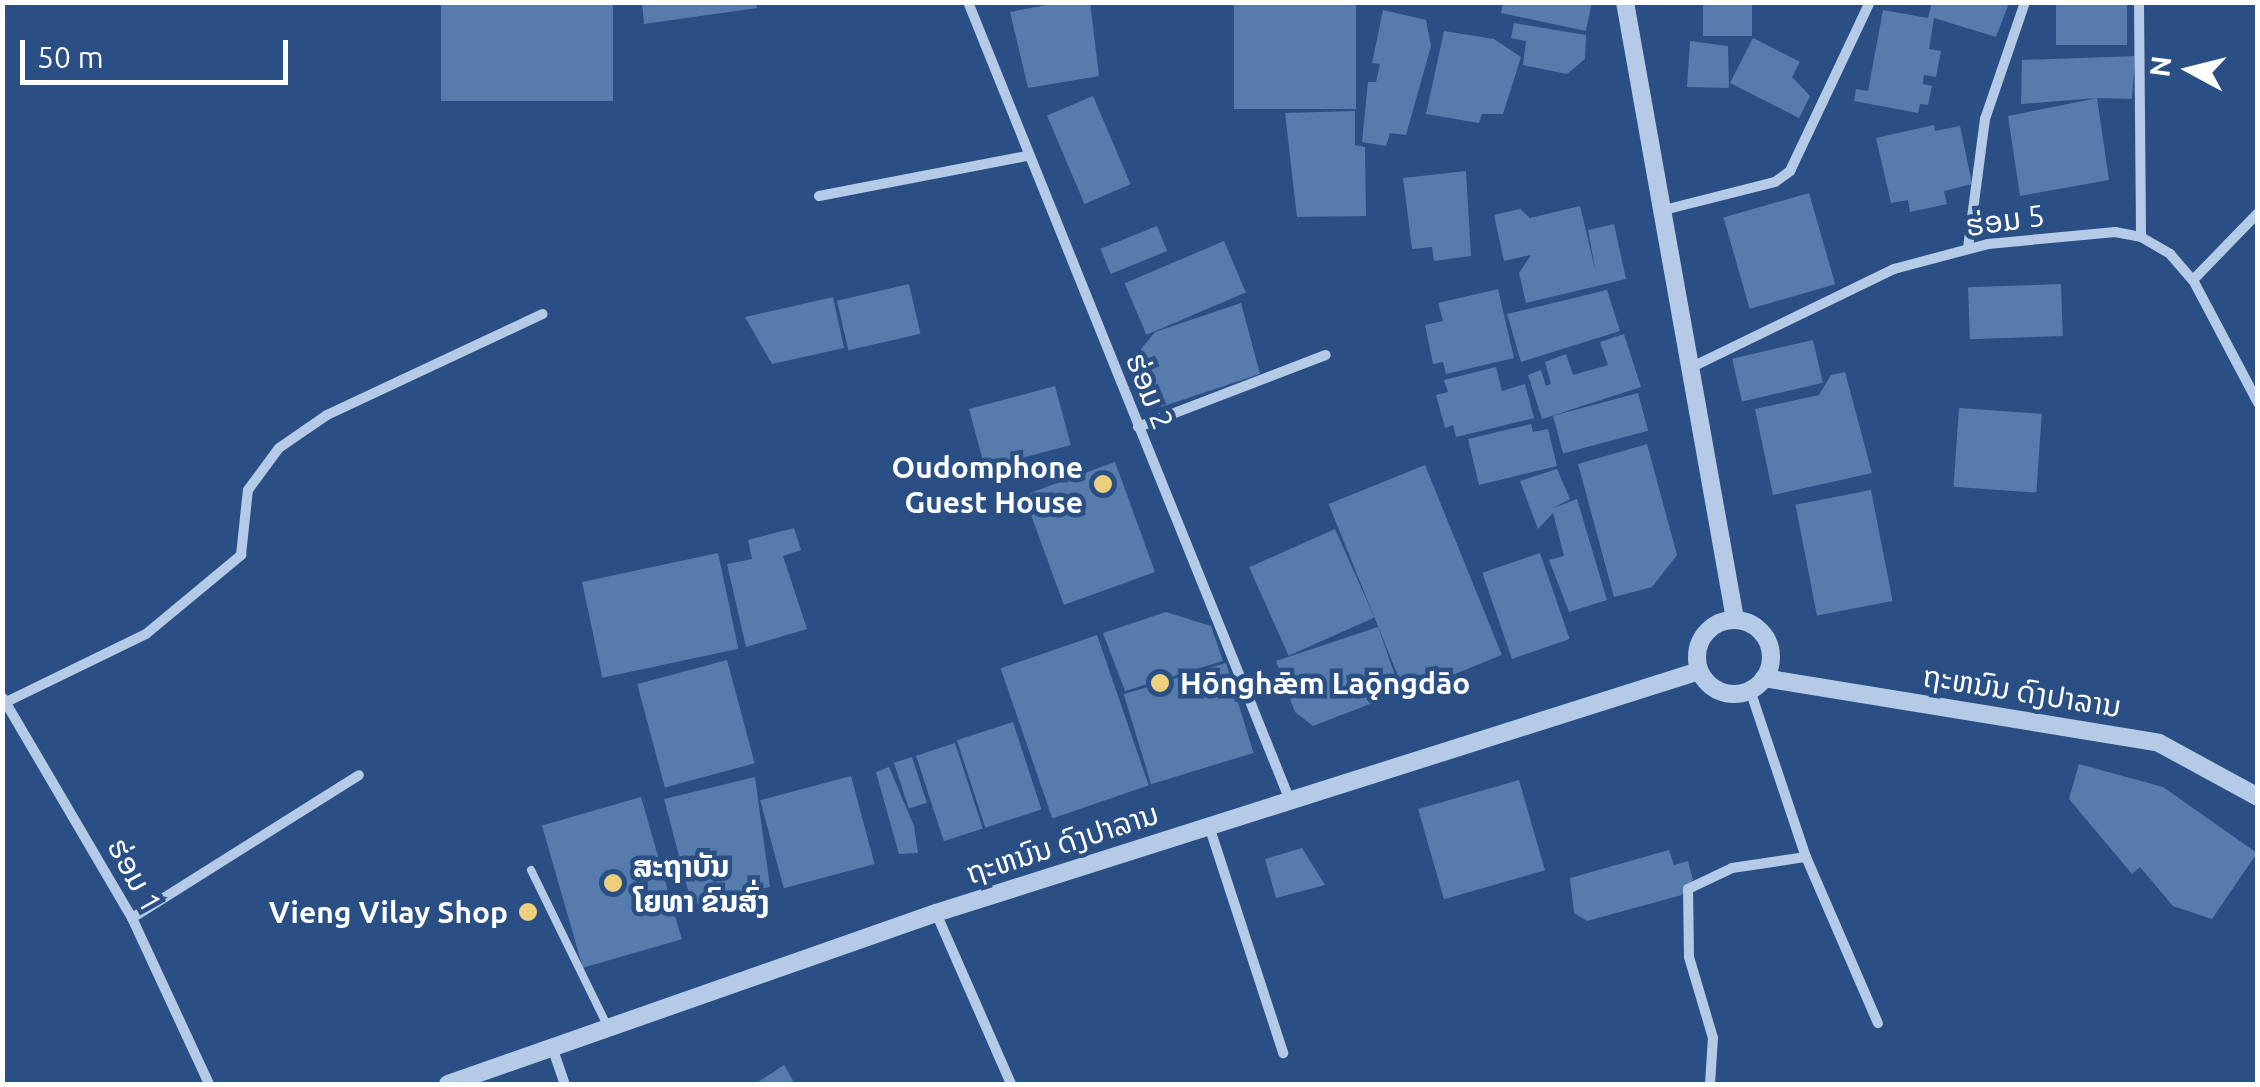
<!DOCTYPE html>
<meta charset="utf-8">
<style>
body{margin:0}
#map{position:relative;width:2260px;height:1087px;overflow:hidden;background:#2a4f84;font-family:Ubuntu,"Noto Sans Lao",sans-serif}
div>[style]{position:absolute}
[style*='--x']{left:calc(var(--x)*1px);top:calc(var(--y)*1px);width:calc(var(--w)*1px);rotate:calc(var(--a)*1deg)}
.building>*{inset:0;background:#567bad;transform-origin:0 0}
.service>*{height:8px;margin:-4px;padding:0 4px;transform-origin:4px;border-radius:4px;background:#b5cae6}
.minor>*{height:10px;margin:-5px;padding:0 5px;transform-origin:5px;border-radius:5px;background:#b5cae6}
.tertiary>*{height:18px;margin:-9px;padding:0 9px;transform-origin:9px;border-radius:9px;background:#b5cae6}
.tertiary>.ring{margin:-9px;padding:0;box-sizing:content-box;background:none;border:18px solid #b5cae6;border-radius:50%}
.dots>*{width:28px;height:28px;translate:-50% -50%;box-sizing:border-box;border:5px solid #2a4f84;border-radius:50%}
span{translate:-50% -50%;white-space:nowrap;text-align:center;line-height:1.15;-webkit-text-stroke:9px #2a4f84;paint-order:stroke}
.street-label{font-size:30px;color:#fff}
.poi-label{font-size:30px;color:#fff;font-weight:700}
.right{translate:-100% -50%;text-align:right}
.left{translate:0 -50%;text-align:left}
.frame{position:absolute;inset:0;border:5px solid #fff;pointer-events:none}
.north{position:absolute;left:2140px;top:20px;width:100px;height:100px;-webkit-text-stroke:8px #2a4f84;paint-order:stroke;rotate:277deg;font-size:28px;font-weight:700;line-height:40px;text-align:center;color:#fff}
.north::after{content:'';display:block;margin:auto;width:35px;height:45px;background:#fff;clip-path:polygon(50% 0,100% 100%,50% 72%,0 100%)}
.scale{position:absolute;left:20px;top:40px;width:268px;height:45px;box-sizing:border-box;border:5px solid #fff;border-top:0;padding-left:12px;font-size:30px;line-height:35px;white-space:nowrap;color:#fff;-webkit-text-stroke:8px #2a4f84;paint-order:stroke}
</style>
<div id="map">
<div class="building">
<i style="left:441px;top:2px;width:172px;height:99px"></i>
<i style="clip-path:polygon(642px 2px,756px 2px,757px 8px,644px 24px)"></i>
<i style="clip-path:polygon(1062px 2px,1090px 2px,1099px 76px,1028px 88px,1010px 12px)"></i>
<i style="left:1234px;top:2px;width:122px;height:107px"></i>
<i style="clip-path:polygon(1503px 2px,1592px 2px,1586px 31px,1501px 13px)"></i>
<i style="left:1703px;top:2px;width:49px;height:34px"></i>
<i style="clip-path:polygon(1932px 2px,2009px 3px,1996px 37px,1934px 18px,1929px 49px,1941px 51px,1936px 77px,1924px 75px,1923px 84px,1932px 86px,1928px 105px,1920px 104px,1918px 113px,1854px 101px,1856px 89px,1868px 91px,1883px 10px,1928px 18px)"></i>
<i style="left:2056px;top:2px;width:71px;height:43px"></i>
<i style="clip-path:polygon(1383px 10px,1426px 20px,1431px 46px,1406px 135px,1390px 133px,1386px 146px,1362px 142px,1368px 82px,1376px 82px,1380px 64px,1372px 63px)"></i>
<i style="clip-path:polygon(1514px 23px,1586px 35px,1585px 59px,1567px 74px,1523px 65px,1526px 41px,1511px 38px)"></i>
<i style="clip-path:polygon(1444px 31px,1494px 39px,1521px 57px,1503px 114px,1482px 114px,1479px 123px,1426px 114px)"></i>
<i style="clip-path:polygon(1753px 38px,1800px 62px,1792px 77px,1810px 96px,1799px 118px,1730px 83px)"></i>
<i style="clip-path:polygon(1690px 41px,1728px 46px,1729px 88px,1687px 87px)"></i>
<i style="clip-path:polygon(2135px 56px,2132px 99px,2097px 98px,2109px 180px,2020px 196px,2008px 116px,2097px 98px,2021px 104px,2022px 60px)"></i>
<i style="left:1093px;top:96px;width:96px;height:50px;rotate:67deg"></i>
<i style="clip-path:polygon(1355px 111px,1355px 145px,1365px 147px,1366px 216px,1297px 217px,1285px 113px)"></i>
<i style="clip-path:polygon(1934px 125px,1935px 131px,1960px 126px,1972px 184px,1944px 191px,1947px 204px,1910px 212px,1908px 200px,1891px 203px,1876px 138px)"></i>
<i style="clip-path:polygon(1466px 171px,1471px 256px,1434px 261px,1432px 247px,1412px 249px,1403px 178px)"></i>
<i style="left:1809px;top:193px;width:95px;height:89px;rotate:74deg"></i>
<i style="clip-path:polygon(1580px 206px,1596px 273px,1588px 230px,1614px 224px,1626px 279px,1526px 303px,1519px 273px,1531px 255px,1504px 261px,1494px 215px,1520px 209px,1530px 218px)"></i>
<i style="left:1157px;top:226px;width:27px;height:61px;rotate:68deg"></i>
<i style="left:1224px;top:241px;width:56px;height:108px;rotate:67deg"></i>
<i style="left:909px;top:284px;width:51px;height:74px;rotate:77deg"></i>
<i style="left:2061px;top:284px;width:52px;height:93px;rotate:88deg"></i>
<i style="clip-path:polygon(1498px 289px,1514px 358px,1446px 374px,1443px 362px,1433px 364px,1425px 325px,1443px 321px,1438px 303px)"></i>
<i style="clip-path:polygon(1607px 290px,1620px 331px,1521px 362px,1507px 314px)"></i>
<i style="clip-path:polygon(833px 297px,844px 348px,772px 364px,745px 317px)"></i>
<i style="clip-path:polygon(1241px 303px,1260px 374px,1161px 407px,1141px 349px,1155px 332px)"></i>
<i style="clip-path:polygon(1624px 334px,1641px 387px,1542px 419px,1528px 375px,1541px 370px,1546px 386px,1551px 384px,1545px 362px,1566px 354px,1573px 375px,1608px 365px,1600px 342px)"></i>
<i style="left:1813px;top:340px;width:44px;height:83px;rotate:77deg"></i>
<i style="clip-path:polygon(1496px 367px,1502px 391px,1525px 384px,1534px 418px,1456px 437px,1453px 425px,1445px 428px,1436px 395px,1448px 392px,1444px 380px)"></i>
<i style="clip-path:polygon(1845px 372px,1872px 473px,1773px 495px,1755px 409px,1819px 395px,1831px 375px)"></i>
<i style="left:1055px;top:386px;width:61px;height:89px;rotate:75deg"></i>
<i style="left:1638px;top:393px;width:39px;height:88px;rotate:75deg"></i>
<i style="left:1959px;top:408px;width:83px;height:79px;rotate:4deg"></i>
<i style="clip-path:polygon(1531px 424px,1533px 432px,1548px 429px,1557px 466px,1479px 485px,1468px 439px)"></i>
<i style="clip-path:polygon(1647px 444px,1677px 555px,1652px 587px,1614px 597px,1578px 464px)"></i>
<i style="left:1115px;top:462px;width:117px;height:97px;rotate:70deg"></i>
<i style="left:1425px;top:465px;width:205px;height:104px;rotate:68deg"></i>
<i style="clip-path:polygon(1557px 469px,1570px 499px,1551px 509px,1577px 499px,1607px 600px,1569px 612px,1549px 560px,1564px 556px,1553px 513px,1538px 529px,1520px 481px)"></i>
<i style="left:1871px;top:490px;width:113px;height:77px;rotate:79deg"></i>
<i style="clip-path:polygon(794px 528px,801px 550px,783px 556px,807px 629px,746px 647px,727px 564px,752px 559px,748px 540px)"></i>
<i style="left:1335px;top:529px;width:97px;height:94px;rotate:66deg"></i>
<i style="left:718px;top:553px;width:98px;height:139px;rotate:78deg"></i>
<i style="left:1540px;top:553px;width:91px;height:61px;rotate:71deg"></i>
<i style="clip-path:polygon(1166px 612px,1211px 626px,1223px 661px,1125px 691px,1103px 633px)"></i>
<i style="clip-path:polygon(1378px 627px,1401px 692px,1313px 726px,1295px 712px,1276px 661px)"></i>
<i style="left:1097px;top:635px;width:159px;height:102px;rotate:71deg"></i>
<i style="left:727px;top:660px;width:107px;height:93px;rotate:75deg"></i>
<i style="left:1226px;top:663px;width:94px;height:107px;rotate:73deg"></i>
<i style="left:1013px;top:722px;width:92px;height:59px;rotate:72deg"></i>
<i style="left:955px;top:743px;width:90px;height:41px;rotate:72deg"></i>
<i style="left:912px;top:757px;width:48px;height:19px;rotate:72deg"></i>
<i style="clip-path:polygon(2079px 764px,2163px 787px,2257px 853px,2212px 919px,2173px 906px,2140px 867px,2132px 874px,2069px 799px)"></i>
<i style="clip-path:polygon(889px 767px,914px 826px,918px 853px,899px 854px,876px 772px)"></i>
<i style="left:851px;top:776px;width:91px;height:94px;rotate:75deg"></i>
<i style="clip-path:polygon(755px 777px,770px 887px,692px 905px,664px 799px)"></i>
<i style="left:1519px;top:780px;width:94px;height:105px;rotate:74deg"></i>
<i style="left:641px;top:797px;width:148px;height:103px;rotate:74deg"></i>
<i style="clip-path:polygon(1302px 848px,1325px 885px,1276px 898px,1265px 859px)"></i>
<i style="clip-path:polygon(1669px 850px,1674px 865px,1688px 861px,1693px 880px,1682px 895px,1587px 921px,1574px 913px,1570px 878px)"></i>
<i style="clip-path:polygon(784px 1065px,795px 1084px,755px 1084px)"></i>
</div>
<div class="service">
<i style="--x:531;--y:870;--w:175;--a:63.9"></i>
</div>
<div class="minor">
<i style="--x:968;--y:2;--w:858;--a:68.04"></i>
<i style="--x:2139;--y:2;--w:235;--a:89.5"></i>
<i style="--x:819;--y:196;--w:212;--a:-10.9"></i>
<i style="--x:1660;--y:211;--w:119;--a:-14.2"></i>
<i style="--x:1775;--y:182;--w:19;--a:-36"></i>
<i style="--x:1790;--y:171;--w:187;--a:-64.7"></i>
<i style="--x:1968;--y:248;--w:130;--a:-82.5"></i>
<i style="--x:1985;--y:119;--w:124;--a:-71.1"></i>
<i style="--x:2193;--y:280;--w:93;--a:-45.9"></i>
<i style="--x:1692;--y:367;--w:225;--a:-25.9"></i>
<i style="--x:1894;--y:269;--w:97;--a:-14.9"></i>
<i style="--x:1988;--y:244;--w:128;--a:-5.4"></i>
<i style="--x:2115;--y:232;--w:26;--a:11"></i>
<i style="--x:2141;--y:237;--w:34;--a:30"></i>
<i style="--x:2170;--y:254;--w:35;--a:49"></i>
<i style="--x:2193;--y:280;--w:139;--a:62.1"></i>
<i style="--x:1138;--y:427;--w:201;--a:-21"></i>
<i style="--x:1750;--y:690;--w:176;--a:71.5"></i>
<i style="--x:1806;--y:857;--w:181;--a:66.6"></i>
<i style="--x:3;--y:698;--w:255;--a:59.6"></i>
<i style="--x:132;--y:918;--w:183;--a:65.1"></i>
<i style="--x:2;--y:704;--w:160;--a:-25.9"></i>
<i style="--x:146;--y:634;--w:124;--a:-39.7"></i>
<i style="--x:241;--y:555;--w:65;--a:-83.9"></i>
<i style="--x:248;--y:490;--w:52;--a:-53.6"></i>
<i style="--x:279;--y:448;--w:58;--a:-34.5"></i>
<i style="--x:327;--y:415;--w:238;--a:-25.1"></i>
<i style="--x:1209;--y:826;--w:239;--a:71.9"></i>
<i style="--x:936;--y:913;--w:187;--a:66.3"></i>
<i style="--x:132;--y:918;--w:268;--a:-32.2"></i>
<i style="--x:552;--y:1047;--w:39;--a:71"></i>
<i style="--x:1710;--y:1084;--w:46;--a:-86.3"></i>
<i style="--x:1713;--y:1038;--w:84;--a:-106.5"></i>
<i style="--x:1689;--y:957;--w:68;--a:-90.8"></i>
<i style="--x:1688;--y:889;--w:49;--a:-25.5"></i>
<i style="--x:1732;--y:868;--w:75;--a:-8.5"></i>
</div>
<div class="tertiary">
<i style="--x:1625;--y:2;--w:627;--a:79.89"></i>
<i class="ring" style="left:1697px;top:620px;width:56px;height:56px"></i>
<i style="--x:1764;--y:678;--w:400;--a:9.3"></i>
<i style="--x:2159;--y:743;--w:113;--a:28.6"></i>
<i style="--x:448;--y:1084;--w:517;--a:-19.31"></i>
<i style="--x:936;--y:913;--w:800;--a:-17.6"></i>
</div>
<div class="dots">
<i style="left:1103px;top:484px;background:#edd07c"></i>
<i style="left:1160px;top:683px;background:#edd07c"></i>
<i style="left:613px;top:883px;background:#edd07c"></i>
<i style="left:528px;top:912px;background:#edd07c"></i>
</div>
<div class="street-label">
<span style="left:2005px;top:220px;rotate:-8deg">ຮ່ອມ 5</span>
<span style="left:1150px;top:391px;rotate:68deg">ຮ່ອມ 2</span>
<span style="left:2022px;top:691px;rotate:9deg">ຖະຫນົນ ດົງປາລານ</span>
<span style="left:1062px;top:843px;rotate:-18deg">ຖະຫນົນ ດົງປາລານ</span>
<span style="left:135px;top:875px;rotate:61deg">ຮ່ອມ 1</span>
</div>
<div class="poi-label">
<span class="right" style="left:1083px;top:484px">Oudomphone<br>Guest House</span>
<span class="left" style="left:1180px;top:683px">Hōnghǣm Laǭngdāo</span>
<span class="left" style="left:633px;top:883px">ສະຖາບັນ<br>ໂຍທາ ຂົນສົ່ງ</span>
<span class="right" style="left:508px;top:912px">Vieng Vilay Shop</span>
</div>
<div class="frame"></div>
<div class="north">N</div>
<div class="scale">50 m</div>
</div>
